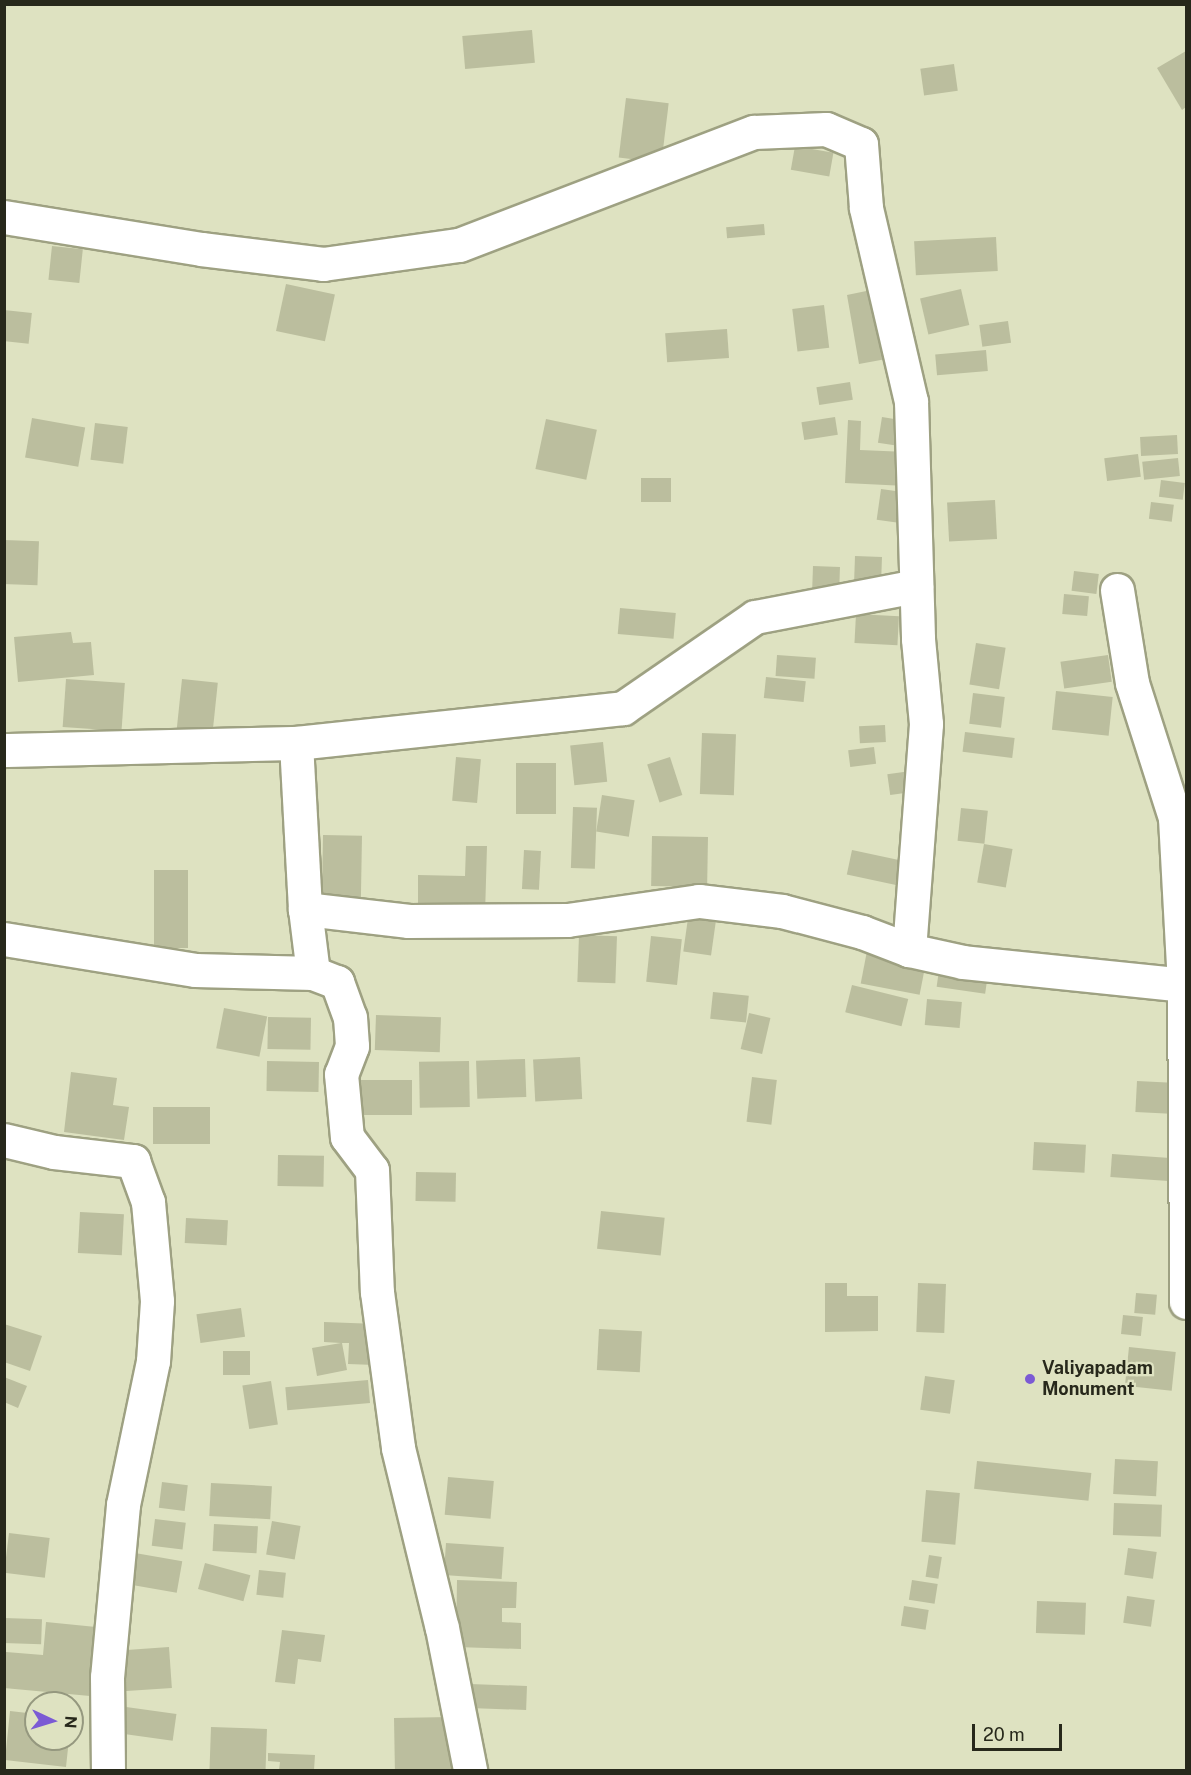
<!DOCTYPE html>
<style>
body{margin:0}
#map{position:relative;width:1191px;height:1775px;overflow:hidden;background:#dee2c1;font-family:"Public Sans",sans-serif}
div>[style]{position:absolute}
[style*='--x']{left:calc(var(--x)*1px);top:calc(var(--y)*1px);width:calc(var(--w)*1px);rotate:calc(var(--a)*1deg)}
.building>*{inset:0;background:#bbbe9e;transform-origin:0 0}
.roads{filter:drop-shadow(2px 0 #9ea182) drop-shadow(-2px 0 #9ea182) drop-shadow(0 2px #9ea182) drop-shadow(0 -2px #9ea182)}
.minor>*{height:33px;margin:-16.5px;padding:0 16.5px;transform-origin:16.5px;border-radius:16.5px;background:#fff}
.dots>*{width:16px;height:16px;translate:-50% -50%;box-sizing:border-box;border:3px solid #dee2c1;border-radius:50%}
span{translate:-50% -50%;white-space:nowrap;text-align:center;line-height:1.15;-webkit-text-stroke:4.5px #dee2c1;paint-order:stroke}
.poi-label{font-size:18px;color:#27281b;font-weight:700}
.left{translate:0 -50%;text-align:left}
.frame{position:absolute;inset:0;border:6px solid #27281b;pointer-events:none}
.north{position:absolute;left:24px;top:1691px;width:60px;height:60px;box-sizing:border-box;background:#dee2c1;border:2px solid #95987f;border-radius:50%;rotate:94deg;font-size:16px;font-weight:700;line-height:24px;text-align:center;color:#27281b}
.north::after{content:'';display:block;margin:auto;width:21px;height:27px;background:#7b5ad4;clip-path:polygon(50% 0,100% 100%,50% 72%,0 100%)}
.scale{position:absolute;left:972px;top:1724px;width:90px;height:27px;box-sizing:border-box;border:3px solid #27281b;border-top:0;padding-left:8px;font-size:18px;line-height:21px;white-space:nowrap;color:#27281b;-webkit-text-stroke:4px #dee2c1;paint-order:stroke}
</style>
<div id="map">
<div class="building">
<i style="left:532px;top:30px;width:33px;height:70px;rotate:85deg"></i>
<i style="clip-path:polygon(1186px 51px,1186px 107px,1182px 110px,1157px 68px)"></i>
<i style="left:954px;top:64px;width:27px;height:34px;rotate:82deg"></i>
<i style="left:626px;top:98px;width:43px;height:60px;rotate:7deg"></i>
<i style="left:795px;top:146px;width:39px;height:24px;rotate:10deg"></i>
<i style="left:764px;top:224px;width:11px;height:38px;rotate:85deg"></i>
<i style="left:996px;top:237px;width:34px;height:82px;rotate:87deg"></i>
<i style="left:52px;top:246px;width:31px;height:34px;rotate:6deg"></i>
<i style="left:286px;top:284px;width:50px;height:48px;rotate:12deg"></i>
<i style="clip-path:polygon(876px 289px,897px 357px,859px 364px,847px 295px)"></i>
<i style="left:961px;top:289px;width:37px;height:42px;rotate:77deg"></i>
<i style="left:824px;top:305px;width:43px;height:32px;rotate:83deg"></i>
<i style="left:4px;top:310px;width:28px;height:31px;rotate:6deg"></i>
<i style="left:1008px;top:321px;width:22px;height:29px;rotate:82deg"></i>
<i style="left:727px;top:329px;width:29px;height:62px;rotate:86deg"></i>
<i style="left:986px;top:350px;width:21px;height:51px;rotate:85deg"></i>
<i style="left:850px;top:382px;width:18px;height:34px;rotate:81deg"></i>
<i style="left:835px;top:417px;width:18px;height:34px;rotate:81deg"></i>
<i style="left:882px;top:417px;width:20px;height:26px;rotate:9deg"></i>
<i style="left:32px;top:418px;width:54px;height:40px;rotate:10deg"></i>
<i style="left:546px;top:419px;width:52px;height:51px;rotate:12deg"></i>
<i style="clip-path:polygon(848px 420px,861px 421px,860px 450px,907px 452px,906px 486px,845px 483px)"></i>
<i style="left:95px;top:423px;width:33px;height:37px;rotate:7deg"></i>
<i style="left:1177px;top:435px;width:19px;height:37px;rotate:87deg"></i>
<i style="left:1138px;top:454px;width:23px;height:34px;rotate:83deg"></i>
<i style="left:1178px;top:458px;width:18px;height:36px;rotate:84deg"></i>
<i style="left:641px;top:478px;width:30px;height:24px"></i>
<i style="left:1161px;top:480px;width:24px;height:17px;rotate:7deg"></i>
<i style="left:881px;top:489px;width:22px;height:31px;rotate:8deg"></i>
<i style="left:995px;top:500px;width:39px;height:48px;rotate:87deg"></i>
<i style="left:1151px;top:502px;width:23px;height:17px;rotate:7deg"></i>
<i style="left:4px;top:540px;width:35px;height:44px;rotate:2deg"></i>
<i style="left:855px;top:556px;width:27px;height:24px;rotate:2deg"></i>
<i style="left:813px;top:566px;width:27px;height:24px;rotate:2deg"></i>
<i style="left:1074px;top:571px;width:25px;height:20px;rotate:7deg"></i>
<i style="left:1064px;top:594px;width:25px;height:20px;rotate:5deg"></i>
<i style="left:620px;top:608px;width:56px;height:26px;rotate:5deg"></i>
<i style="left:856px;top:614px;width:43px;height:29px;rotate:3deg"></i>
<i style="clip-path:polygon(71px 632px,73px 643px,91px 642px,94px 675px,18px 682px,14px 637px)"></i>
<i style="left:976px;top:643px;width:30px;height:42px;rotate:9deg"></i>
<i style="left:777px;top:655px;width:39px;height:21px;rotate:4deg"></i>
<i style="left:1108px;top:655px;width:27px;height:48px;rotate:82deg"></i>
<i style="left:766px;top:677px;width:40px;height:21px;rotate:6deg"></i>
<i style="left:66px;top:679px;width:59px;height:48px;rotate:4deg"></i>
<i style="left:182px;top:679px;width:36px;height:52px;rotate:6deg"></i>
<i style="left:1056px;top:691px;width:57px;height:39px;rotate:6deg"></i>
<i style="left:973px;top:693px;width:32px;height:31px;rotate:7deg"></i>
<i style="left:885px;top:725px;width:17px;height:26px;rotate:87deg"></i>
<i style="left:965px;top:732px;width:50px;height:20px;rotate:7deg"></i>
<i style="left:702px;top:733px;width:34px;height:61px;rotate:2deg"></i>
<i style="left:603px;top:742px;width:40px;height:33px;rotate:84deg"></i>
<i style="left:874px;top:747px;width:17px;height:26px;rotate:83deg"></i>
<i style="left:456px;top:757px;width:25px;height:44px;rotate:5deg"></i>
<i style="left:670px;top:757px;width:40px;height:24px;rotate:72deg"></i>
<i style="left:516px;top:763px;width:40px;height:51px"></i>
<i style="left:918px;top:770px;width:21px;height:31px;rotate:82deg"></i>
<i style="left:602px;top:795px;width:33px;height:37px;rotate:9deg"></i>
<i style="left:573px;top:807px;width:24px;height:61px;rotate:2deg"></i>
<i style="left:961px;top:808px;width:27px;height:33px;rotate:6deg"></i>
<i style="left:323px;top:835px;width:39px;height:65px;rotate:1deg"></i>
<i style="left:652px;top:836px;width:56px;height:50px;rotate:1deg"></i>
<i style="left:984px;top:844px;width:29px;height:39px;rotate:10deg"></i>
<i style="clip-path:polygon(466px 846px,487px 846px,485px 915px,418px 915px,418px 875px,465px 876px)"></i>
<i style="left:524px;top:850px;width:17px;height:39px;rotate:3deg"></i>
<i style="left:852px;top:850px;width:55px;height:25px;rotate:12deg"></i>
<i style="left:154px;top:870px;width:34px;height:78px"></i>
<i style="left:689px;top:911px;width:28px;height:41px;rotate:8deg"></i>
<i style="left:579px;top:935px;width:38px;height:47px;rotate:2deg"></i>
<i style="left:651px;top:936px;width:31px;height:46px;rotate:6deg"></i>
<i style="left:867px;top:951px;width:60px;height:33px;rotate:11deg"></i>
<i style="left:939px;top:970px;width:49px;height:17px;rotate:8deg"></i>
<i style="left:852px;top:985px;width:58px;height:28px;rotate:14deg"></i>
<i style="left:713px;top:992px;width:36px;height:27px;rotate:6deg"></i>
<i style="left:927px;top:999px;width:35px;height:26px;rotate:5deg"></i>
<i style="left:224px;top:1008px;width:44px;height:41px;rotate:11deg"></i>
<i style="left:749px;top:1013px;width:22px;height:37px;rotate:13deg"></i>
<i style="left:376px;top:1015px;width:65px;height:35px;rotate:2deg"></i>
<i style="left:268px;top:1017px;width:43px;height:32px;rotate:1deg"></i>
<i style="left:580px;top:1057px;width:42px;height:47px;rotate:87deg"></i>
<i style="left:525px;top:1059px;width:38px;height:49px;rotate:88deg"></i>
<i style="left:267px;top:1061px;width:52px;height:30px;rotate:1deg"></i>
<i style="left:469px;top:1061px;width:46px;height:50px;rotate:89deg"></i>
<i style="clip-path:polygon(71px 1072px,117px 1078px,113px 1105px,129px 1107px,124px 1140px,64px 1132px)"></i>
<i style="left:752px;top:1077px;width:25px;height:45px;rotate:7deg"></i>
<i style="left:356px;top:1080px;width:56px;height:35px"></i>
<i style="left:1137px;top:1081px;width:40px;height:31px;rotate:3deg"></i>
<i style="left:153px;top:1107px;width:57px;height:37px"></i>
<i style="left:1034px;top:1142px;width:52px;height:28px;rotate:3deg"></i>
<i style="left:1112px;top:1154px;width:62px;height:23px;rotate:4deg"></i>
<i style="left:278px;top:1155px;width:46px;height:31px;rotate:1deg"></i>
<i style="left:416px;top:1172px;width:40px;height:29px;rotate:1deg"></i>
<i style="left:601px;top:1211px;width:64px;height:38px;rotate:6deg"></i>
<i style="left:80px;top:1212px;width:44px;height:41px;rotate:3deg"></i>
<i style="left:186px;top:1218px;width:42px;height:25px;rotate:3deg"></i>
<i style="clip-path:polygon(825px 1283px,847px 1283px,847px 1296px,878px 1296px,878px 1331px,825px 1332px)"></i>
<i style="left:918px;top:1283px;width:28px;height:49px;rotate:2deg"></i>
<i style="left:1136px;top:1293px;width:21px;height:20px;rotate:5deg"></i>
<i style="left:241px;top:1308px;width:29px;height:45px;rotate:82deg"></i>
<i style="left:1123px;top:1315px;width:20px;height:19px;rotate:6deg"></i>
<i style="clip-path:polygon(324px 1322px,377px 1324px,375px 1365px,348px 1364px,349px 1343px,342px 1343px,347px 1370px,317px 1376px,312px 1348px,341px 1343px,324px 1342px)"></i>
<i style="clip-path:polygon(4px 1324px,42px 1336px,30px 1371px,4px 1362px)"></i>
<i style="left:599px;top:1329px;width:43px;height:41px;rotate:3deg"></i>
<i style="left:1129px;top:1347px;width:47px;height:39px;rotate:6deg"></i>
<i style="left:223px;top:1351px;width:27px;height:24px"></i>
<i style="left:925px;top:1376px;width:30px;height:34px;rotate:8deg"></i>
<i style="clip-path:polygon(4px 1377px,27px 1386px,18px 1408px,4px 1402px)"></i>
<i style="left:368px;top:1380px;width:23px;height:83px;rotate:85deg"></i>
<i style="left:271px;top:1381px;width:44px;height:29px;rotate:81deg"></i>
<i style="left:1115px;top:1459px;width:43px;height:35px;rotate:3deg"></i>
<i style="left:977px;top:1461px;width:115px;height:28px;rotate:6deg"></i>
<i style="left:448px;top:1477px;width:46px;height:38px;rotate:5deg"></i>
<i style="left:162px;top:1482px;width:26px;height:26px;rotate:7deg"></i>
<i style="left:211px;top:1483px;width:61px;height:33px;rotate:3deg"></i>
<i style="left:926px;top:1490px;width:34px;height:52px;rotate:5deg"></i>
<i style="left:1114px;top:1503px;width:48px;height:32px;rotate:2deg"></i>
<i style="left:155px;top:1519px;width:31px;height:27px;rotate:7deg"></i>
<i style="left:272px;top:1521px;width:29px;height:34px;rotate:10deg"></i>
<i style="left:214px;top:1524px;width:44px;height:27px;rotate:3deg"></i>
<i style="left:9px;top:1533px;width:41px;height:40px;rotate:7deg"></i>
<i style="left:446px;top:1543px;width:58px;height:32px;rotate:4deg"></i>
<i style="left:1128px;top:1548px;width:29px;height:27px;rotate:8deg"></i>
<i style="left:135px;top:1553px;width:48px;height:32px;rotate:10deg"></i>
<i style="left:929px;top:1555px;width:13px;height:22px;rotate:9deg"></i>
<i style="left:205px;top:1563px;width:47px;height:27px;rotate:15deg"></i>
<i style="left:259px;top:1570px;width:27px;height:25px;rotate:6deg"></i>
<i style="clip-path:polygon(457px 1580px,517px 1582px,516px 1608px,502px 1608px,502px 1622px,521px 1623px,521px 1649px,456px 1647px)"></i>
<i style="left:912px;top:1580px;width:26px;height:20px;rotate:9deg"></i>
<i style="left:1127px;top:1596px;width:28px;height:27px;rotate:8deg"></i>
<i style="left:1037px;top:1601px;width:49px;height:32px;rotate:2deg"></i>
<i style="left:904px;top:1606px;width:25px;height:20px;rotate:9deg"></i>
<i style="left:4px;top:1618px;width:38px;height:25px;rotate:2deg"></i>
<i style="clip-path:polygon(46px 1622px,96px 1627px,90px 1696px,4px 1688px,6px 1652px,43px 1655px)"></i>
<i style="clip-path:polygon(282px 1630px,325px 1635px,321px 1662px,298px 1659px,295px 1684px,275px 1682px)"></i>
<i style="left:169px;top:1647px;width:41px;height:53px;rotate:86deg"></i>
<i style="left:470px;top:1684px;width:57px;height:24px;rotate:2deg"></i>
<i style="left:119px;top:1706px;width:58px;height:27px;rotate:8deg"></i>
<i style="clip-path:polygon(10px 1711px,36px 1714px,36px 1739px,69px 1739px,66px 1767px,5px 1760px)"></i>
<i style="left:451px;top:1717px;width:53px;height:57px;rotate:89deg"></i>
<i style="left:211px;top:1727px;width:56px;height:43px;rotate:2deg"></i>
<i style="clip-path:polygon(268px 1753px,315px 1755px,314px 1770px,279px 1770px,280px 1762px,268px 1761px)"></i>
</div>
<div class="roads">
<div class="minor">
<i style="--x:4;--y:217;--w:200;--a:9.2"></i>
<i style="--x:201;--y:249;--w:123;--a:7"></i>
<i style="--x:323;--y:264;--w:137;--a:-8"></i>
<i style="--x:459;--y:245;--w:316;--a:-21"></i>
<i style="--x:754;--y:132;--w:72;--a:-2.4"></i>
<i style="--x:826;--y:129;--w:38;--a:23"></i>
<i style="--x:861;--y:144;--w:64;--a:85.5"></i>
<i style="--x:866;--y:208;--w:198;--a:76.9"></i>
<i style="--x:911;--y:401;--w:238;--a:88.3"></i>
<i style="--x:918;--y:639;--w:85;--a:84.6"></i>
<i style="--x:926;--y:724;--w:227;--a:94.3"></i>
<i style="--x:909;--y:950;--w:50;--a:-159"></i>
<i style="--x:862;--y:932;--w:83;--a:-165.3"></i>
<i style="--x:782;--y:911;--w:84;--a:-173.1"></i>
<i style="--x:699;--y:901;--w:133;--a:171.8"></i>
<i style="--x:567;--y:920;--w:158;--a:179.6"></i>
<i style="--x:409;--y:921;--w:105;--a:-173.4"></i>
<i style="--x:305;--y:909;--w:166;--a:-93.1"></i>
<i style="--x:296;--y:743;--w:292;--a:178.6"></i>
<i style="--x:1117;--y:590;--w:94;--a:80.8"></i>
<i style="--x:1132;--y:683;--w:142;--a:72.3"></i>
<i style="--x:1175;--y:818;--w:167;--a:86.9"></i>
<i style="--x:1184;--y:985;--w:317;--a:89.6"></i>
<i style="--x:296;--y:743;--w:329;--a:-6.1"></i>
<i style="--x:623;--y:708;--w:160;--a:-34.6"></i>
<i style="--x:755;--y:617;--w:164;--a:-10.9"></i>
<i style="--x:4;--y:939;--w:193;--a:9.2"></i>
<i style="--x:195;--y:970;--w:118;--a:1.5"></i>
<i style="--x:313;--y:973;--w:64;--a:-97.1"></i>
<i style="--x:909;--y:950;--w:55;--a:12.5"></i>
<i style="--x:963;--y:962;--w:224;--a:5.9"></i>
<i style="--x:313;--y:973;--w:26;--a:21"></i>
<i style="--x:337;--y:982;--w:37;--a:70"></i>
<i style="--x:350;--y:1017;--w:29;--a:86"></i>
<i style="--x:352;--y:1046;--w:30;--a:111"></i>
<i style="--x:341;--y:1074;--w:63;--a:84.6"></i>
<i style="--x:347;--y:1137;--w:41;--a:52.9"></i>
<i style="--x:372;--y:1170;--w:122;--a:87.7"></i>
<i style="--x:377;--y:1292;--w:157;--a:82.3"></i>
<i style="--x:398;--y:1448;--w:185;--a:76.3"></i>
<i style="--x:442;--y:1628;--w:145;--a:78.8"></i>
<i style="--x:4;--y:1140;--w:51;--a:13.5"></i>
<i style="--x:54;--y:1152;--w:80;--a:6.5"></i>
<i style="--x:133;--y:1161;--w:44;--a:69.9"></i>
<i style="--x:148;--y:1202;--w:99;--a:84.8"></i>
<i style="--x:157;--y:1301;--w:60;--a:93.8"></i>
<i style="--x:153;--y:1361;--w:147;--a:101.8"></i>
<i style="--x:123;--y:1505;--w:173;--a:95.3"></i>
<i style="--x:107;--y:1677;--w:93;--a:89.4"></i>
</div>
</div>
<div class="dots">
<i style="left:1030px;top:1379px;background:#7b5ad4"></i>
</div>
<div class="poi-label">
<span class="left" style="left:1042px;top:1379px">Valiyapadam<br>Monument</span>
</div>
<div class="frame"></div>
<div class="north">N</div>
<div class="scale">20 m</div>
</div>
